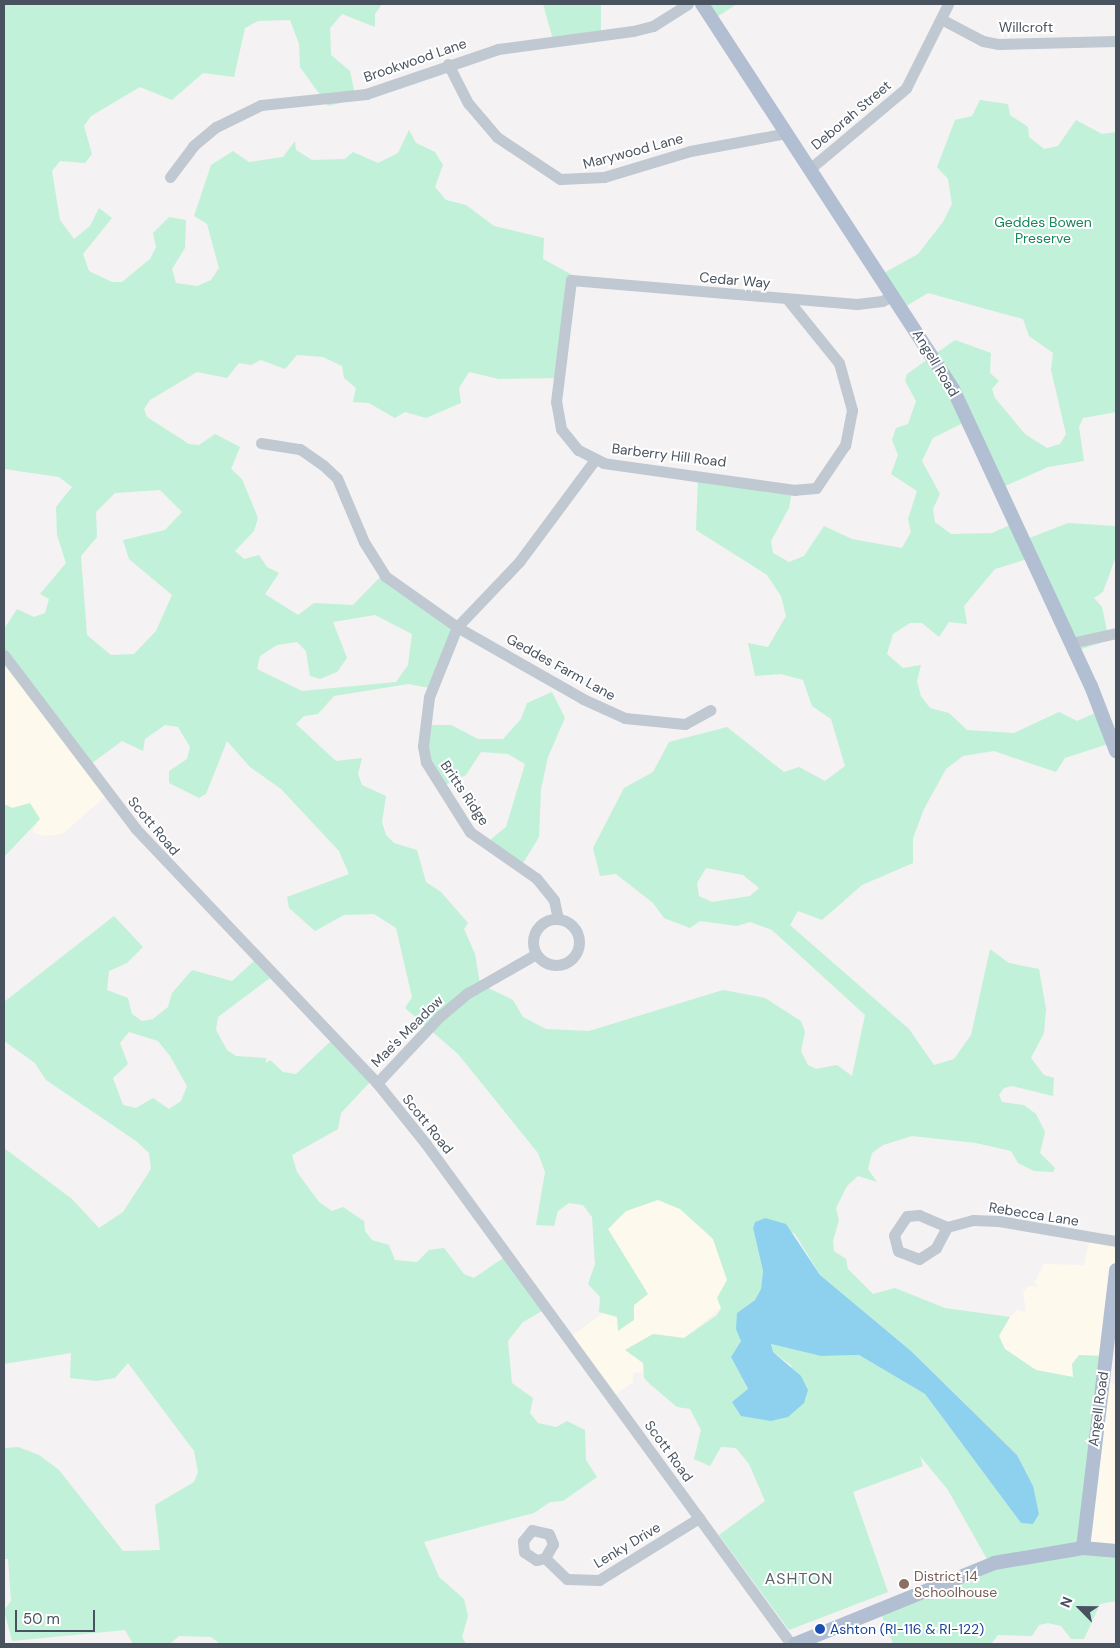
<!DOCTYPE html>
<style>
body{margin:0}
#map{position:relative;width:1120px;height:1648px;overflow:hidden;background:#f4f2f2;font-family:"DM Sans",sans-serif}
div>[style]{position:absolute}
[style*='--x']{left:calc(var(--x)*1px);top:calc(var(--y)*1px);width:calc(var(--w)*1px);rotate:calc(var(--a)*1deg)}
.commercial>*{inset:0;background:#fdfaed}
.green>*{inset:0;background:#c1f1d8}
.water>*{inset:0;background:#8ed1ee}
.minor>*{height:11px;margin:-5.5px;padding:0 5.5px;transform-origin:5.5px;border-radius:5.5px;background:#c0c8d1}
.minor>.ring{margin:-5.5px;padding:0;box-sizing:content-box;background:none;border:11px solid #c0c8d1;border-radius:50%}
.major>*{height:14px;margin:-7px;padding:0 7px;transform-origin:7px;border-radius:7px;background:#b2bed1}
.dots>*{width:14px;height:14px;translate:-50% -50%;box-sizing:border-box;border:2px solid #fff;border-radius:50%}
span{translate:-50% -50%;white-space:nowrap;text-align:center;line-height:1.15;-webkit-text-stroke:4px #fff;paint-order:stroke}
.street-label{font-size:14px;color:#495360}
.park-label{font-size:14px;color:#168558}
.education-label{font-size:14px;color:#785e54}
.left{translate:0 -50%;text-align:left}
.transit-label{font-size:14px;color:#164399}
.quarter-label{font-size:16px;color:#5e6167;letter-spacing:1px}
.frame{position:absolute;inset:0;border:5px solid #495360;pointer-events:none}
.north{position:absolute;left:1055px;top:1583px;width:50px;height:50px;-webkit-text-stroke:4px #fff;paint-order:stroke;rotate:293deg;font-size:14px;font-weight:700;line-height:20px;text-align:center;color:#495360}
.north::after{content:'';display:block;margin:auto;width:18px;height:22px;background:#495360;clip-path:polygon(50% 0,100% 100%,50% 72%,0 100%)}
.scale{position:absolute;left:15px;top:1610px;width:80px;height:22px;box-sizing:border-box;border:2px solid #495360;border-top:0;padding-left:6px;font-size:15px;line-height:18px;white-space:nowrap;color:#495360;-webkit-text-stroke:4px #fff;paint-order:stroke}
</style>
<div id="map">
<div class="commercial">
<i style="clip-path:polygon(4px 657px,107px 795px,62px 834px,44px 836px,32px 832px,40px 819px,4px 804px)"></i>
<i style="clip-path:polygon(658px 1200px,680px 1209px,713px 1239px,727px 1280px,717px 1298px,721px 1308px,684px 1338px,653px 1334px,626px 1350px,643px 1363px,645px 1371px,633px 1373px,633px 1382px,615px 1395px,569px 1338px,605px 1312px,617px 1318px,619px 1331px,634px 1305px,648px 1294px,608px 1229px,626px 1211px)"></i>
<i style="clip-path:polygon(1090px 1239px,1116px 1243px,1109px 1351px,1074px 1370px,1074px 1377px,1036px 1370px,1005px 1349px,999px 1336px,1003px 1323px,1017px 1310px,1026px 1312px,1023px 1292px,1028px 1286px,1039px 1287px,1034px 1283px,1044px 1264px,1084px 1265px)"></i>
<i style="clip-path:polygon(1106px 1382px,1116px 1384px,1116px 1555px,1080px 1546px)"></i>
</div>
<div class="green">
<i style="clip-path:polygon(evenodd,4px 4px,382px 4px,375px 14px,375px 27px,342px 14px,330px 28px,331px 55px,350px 71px,356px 99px,328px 106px,300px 67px,299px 44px,290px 20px,258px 21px,245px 28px,234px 77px,203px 73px,172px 100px,140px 87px,91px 116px,84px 126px,92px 154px,85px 163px,60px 161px,52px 171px,60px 220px,74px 239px,90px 226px,99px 208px,112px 218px,83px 254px,89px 271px,112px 282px,122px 282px,150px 259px,156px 247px,153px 233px,169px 217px,186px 220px,185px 248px,172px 269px,176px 283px,197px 286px,211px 280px,219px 268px,207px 224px,194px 216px,211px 165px,233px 151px,249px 162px,283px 157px,295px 141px,296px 150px,312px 160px,345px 159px,353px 152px,378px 163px,398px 153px,409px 130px,416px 143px,435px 152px,443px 165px,435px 187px,446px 200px,466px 205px,494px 226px,544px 238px,543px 259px,578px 278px,560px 378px,499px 379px,469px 372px,459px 388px,461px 403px,426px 418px,405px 412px,395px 418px,369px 403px,353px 402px,356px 388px,344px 378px,342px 366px,323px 357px,297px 355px,285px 369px,261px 360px,251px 365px,239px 363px,227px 378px,197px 372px,150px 400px,144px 409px,147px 417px,189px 444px,199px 445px,215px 434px,240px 447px,231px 469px,242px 479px,258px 518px,254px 531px,235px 551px,244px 559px,259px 555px,267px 567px,279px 573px,265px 594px,298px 615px,314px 603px,353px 605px,382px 575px,458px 627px,435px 689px,408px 684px,334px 696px,318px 714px,304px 716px,296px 724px,336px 761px,362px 758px,358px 774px,362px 785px,386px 796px,382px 822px,386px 835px,394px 843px,417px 850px,426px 882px,441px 892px,468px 923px,464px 929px,475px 954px,480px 984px,513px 1000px,523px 1017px,546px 1029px,589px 1031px,723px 990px,765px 998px,801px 1021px,805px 1032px,801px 1051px,808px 1065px,816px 1069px,837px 1065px,852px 1076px,865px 1015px,772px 930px,750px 922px,737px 926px,700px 921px,690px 928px,664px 918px,653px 903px,616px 874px,600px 876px,593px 848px,624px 788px,653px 772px,669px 742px,727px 727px,784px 772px,799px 767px,825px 781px,845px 766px,831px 719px,812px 706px,803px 680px,781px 674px,755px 676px,748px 643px,768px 647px,786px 616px,781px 596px,767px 575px,696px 530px,698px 477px,792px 491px,789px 508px,771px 541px,773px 553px,789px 562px,804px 556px,824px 526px,852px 539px,902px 548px,911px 532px,908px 519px,917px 491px,891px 474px,898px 455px,892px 440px,896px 428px,908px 424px,916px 401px,905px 381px,907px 374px,955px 340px,991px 353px,990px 373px,999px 381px,992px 389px,995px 398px,1025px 434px,1047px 448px,1060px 444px,1066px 434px,1051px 370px,1053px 353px,1029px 336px,1023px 319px,928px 293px,903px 308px,882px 274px,918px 254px,943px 222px,952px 204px,948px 179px,937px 167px,955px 120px,972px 116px,980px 100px,1008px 104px,1010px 115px,1028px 127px,1029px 137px,1044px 149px,1058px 146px,1076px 120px,1102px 134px,1116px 132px,1116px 412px,1083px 418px,1079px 427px,1084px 461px,1048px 467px,1003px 487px,967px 421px,933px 438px,922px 461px,940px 494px,933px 509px,935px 522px,951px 534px,992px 533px,1017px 522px,1027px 539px,1068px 523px,1116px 526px,1116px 556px,1103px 592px,1094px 598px,1102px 607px,1109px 640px,1079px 650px,1034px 557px,995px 569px,964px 606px,967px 624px,949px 622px,939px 637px,922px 623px,910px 623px,893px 634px,887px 654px,903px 668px,921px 665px,917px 681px,921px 696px,930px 708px,949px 713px,967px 730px,1014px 733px,1059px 712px,1077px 721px,1102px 710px,1114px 742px,1065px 758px,1056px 772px,994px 751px,963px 756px,946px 769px,924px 809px,913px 838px,913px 863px,862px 885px,822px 920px,798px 911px,790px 925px,909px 1029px,934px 1065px,954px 1059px,971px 1035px,990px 949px,1009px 963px,1039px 969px,1046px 1009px,1044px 1033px,1031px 1058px,1044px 1075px,1054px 1078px,1053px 1096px,1012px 1086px,1004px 1088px,999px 1095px,1002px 1102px,1024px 1105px,1036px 1114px,1045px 1132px,1040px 1153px,1055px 1168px,1053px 1172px,1034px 1171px,1018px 1163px,1011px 1151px,976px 1143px,912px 1136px,883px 1145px,872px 1153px,868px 1169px,877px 1182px,858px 1176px,847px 1186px,836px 1208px,839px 1220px,833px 1241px,834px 1251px,846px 1259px,848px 1269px,873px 1294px,895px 1288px,945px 1308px,1010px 1317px,999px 1336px,1005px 1349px,1036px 1370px,1073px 1377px,1072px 1364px,1079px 1355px,1107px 1356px,1080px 1546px,1116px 1555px,1116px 1601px,1100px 1604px,1084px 1639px,1071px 1639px,1061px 1626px,1048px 1623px,1039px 1625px,1032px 1636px,998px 1635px,991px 1644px,893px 1644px,880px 1611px,992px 1568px,948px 1490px,920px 1456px,923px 1466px,853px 1492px,888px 1592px,789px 1630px,719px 1535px,765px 1501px,749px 1464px,736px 1448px,721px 1447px,710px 1466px,694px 1459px,701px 1430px,690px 1409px,677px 1407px,651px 1385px,644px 1378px,643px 1363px,625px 1350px,653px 1334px,684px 1338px,717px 1315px,721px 1308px,717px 1298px,727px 1280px,713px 1239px,680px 1209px,658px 1200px,626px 1211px,608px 1229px,648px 1294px,634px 1305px,634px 1320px,618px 1331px,617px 1317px,599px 1312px,600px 1297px,588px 1284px,595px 1264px,592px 1217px,583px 1205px,569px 1203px,558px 1211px,554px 1226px,536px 1225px,545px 1172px,538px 1153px,458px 1054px,405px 1008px,412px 997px,396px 928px,374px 914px,344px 915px,315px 931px,289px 908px,287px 897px,349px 874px,339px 851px,281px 789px,250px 767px,227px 741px,206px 794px,199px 798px,169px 783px,169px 771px,187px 759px,190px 747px,178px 727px,165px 725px,145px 739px,143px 751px,122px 741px,88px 766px,4px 657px,4px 629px,17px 609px,34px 617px,45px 613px,49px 599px,40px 594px,66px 563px,57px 535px,56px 507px,72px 487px,59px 477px,4px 469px,4px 4px,160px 490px,182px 512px,165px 530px,123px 540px,129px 559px,172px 595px,156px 631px,134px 654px,111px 655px,87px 635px,81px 556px,97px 537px,96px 512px,115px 493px,160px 490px,4px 4px,375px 615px,412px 634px,408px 665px,396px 682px,302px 691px,257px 669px,260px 656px,277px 645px,297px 642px,306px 651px,310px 676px,320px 679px,337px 672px,347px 658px,333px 622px,375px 615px,4px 4px,706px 868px,743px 875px,759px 888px,750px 896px,712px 902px,699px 896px,697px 883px,706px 868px,4px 4px,765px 1218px,795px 1234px,820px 1275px,911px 1351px,1017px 1455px,1021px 1523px,925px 1394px,859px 1355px,821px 1356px,771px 1344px,773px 1352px,792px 1366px,741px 1416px,748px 1390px,731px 1357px,741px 1341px,737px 1313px,755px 1300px,761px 1289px,763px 1271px,753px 1228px,755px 1222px,765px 1218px)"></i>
<i style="clip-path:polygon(543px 4px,601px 4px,601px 34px,554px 43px)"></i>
<i style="clip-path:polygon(704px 4px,737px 4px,715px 18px)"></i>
<i style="clip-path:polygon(552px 692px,565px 718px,548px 757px,541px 789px,539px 837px,520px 868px,495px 852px,491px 839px,506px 827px,525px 764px,508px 754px,481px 752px,466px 775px,443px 786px,430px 765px,426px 745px,430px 725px,451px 725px,478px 739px,503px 739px,521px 719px,527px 703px)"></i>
<i style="clip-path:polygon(30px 803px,40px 819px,4px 857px,4px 804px,12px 808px)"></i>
<i style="clip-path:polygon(evenodd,114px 916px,143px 947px,127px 963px,109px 971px,107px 990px,128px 998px,132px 1014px,142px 1021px,153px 1019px,168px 1007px,172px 993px,192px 970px,232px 981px,254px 961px,270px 978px,218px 1017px,216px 1030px,227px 1050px,236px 1056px,266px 1058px,266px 1063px,270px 1060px,283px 1072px,296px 1074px,332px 1040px,370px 1082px,341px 1113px,338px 1129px,292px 1155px,297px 1172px,319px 1202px,332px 1211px,343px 1207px,364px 1221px,365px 1231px,372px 1240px,389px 1245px,395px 1260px,417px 1262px,429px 1250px,444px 1248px,464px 1274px,474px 1278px,506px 1256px,547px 1308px,523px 1322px,508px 1341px,512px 1383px,533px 1398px,530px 1413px,538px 1423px,556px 1427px,567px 1421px,585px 1430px,586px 1460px,597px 1477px,563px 1501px,550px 1502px,534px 1513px,424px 1542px,439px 1577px,464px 1599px,468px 1616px,462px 1637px,466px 1644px,220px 1644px,211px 1637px,179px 1636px,170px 1644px,133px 1644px,125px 1630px,12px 1641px,4px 1610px,11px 1601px,8px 1559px,4px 1559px,4px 1448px,18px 1447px,39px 1455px,59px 1470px,123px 1551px,160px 1550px,155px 1505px,194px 1482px,198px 1472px,194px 1451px,128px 1363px,115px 1378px,96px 1381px,70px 1378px,71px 1353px,4px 1364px,4px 1148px,72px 1199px,99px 1228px,123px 1212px,151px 1169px,149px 1153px,136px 1141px,46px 1080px,35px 1063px,4px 1041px,4px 1002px,114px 916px,129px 1032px,158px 1041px,170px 1056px,187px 1086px,181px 1101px,169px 1109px,153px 1098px,136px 1108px,123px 1105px,113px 1078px,128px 1064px,120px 1043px,129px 1032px)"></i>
</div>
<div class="water">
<i style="clip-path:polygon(765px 1218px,786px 1224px,820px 1275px,911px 1351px,1017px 1455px,1033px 1486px,1039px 1514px,1033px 1524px,1021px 1523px,925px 1394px,859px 1355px,821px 1356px,771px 1344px,773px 1352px,801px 1376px,808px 1390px,804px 1403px,788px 1417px,771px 1421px,741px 1416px,732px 1402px,748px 1389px,731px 1357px,741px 1341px,736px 1329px,737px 1313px,755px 1300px,761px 1289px,763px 1271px,753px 1228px,755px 1222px)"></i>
</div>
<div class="minor">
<i style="--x:941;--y:19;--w:47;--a:27.6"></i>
<i style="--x:983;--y:41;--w:16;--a:11"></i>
<i style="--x:999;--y:44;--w:117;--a:-1.5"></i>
<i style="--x:448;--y:64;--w:44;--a:62.9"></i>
<i style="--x:468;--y:103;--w:45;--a:49.5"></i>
<i style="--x:497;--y:137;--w:76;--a:33.7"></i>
<i style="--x:560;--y:179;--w:44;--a:-2.6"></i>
<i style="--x:604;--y:177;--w:90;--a:-16.8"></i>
<i style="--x:690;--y:151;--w:99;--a:-10.5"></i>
<i style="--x:812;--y:167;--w:123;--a:-40"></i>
<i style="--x:906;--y:88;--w:94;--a:-63.4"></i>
<i style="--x:170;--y:177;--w:39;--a:-53"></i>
<i style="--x:193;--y:146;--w:30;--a:-40"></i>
<i style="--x:216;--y:127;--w:50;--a:-26.1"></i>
<i style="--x:261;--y:105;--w:106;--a:-6"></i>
<i style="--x:366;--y:94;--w:139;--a:-18.8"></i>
<i style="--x:498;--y:49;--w:136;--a:-7.6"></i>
<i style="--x:633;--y:31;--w:21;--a:-14"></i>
<i style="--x:653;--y:26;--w:41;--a:-32.2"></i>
<i style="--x:788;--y:300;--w:81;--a:51"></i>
<i style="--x:839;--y:363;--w:49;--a:74.5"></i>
<i style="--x:852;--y:410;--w:36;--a:101"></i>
<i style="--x:845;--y:445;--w:52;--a:124"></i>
<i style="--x:816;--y:488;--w:21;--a:175"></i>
<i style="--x:795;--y:490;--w:193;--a:-172"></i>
<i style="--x:604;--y:463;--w:29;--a:-153"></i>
<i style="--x:578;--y:450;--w:27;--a:-129"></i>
<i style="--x:561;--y:429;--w:27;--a:-100"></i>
<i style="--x:556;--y:402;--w:123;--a:-83"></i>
<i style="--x:571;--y:280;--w:287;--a:4.8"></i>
<i style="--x:857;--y:304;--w:25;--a:-7"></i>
<i style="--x:882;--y:301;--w:13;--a:-27"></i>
<i style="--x:261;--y:443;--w:39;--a:9"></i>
<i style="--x:300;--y:449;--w:28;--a:35"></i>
<i style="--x:323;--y:465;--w:19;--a:43"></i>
<i style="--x:337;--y:478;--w:69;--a:67.1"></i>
<i style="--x:364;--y:542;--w:40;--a:58"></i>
<i style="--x:385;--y:576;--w:88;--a:35.3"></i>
<i style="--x:457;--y:627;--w:145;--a:29.7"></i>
<i style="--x:583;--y:699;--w:46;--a:24.3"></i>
<i style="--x:625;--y:718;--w:60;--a:5.7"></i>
<i style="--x:685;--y:724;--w:29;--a:-29"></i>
<i style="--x:1071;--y:643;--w:46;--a:-12.5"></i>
<i style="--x:4;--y:655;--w:218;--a:52.8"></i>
<i style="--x:136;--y:829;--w:350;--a:46.5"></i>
<i style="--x:377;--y:1083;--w:78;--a:51.2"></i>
<i style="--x:426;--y:1144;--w:619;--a:53.87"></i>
<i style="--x:558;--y:919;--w:19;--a:-102"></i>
<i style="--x:554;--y:900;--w:28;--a:-129"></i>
<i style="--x:536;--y:878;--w:80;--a:-145.1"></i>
<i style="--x:470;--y:832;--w:83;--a:-122.2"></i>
<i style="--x:426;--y:762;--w:16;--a:-101"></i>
<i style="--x:423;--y:746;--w:49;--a:-83"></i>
<i style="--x:429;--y:697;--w:75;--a:-68.2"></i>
<i style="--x:457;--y:627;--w:90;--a:-46.4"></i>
<i style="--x:519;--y:562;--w:126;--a:-53.4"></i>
<i class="ring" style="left:533px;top:919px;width:35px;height:35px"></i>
<i style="--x:377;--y:1083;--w:91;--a:-46.8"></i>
<i style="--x:439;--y:1017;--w:38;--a:-40"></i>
<i style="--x:468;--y:993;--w:78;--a:-29.8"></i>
<i style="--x:919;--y:1215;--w:30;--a:23"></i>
<i style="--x:947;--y:1227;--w:24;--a:118"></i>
<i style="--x:936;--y:1248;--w:20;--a:147"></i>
<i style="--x:919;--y:1259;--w:22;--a:-159"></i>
<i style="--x:898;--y:1251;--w:16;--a:-104"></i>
<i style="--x:894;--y:1235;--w:23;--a:-56"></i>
<i style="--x:907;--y:1216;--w:12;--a:-5"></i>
<i style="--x:947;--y:1227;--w:27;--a:-15"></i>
<i style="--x:973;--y:1220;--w:26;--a:2"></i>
<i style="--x:999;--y:1221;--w:119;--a:9.7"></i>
<i style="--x:545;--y:1558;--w:9;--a:167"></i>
<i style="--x:536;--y:1560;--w:14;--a:-146"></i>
<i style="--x:524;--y:1552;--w:11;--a:-95"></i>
<i style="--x:523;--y:1541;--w:14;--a:-51"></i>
<i style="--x:532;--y:1530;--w:17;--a:13"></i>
<i style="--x:549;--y:1534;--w:11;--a:68"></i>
<i style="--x:553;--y:1544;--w:16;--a:120"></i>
<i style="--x:545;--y:1558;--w:30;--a:44"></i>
<i style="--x:567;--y:1579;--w:32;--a:2"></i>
<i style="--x:599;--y:1580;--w:118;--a:-31.8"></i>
</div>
<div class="major">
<i style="--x:702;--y:4;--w:460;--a:56.9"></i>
<i style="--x:953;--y:389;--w:327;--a:65.1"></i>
<i style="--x:1091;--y:686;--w:70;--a:69"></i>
<i style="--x:1083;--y:1548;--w:280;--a:-83.2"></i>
<i style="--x:795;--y:1644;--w:215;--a:-22.1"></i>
<i style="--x:994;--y:1563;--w:90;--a:-9.6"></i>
<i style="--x:1083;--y:1548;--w:33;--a:5"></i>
</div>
<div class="dots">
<i style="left:904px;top:1584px;background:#8d6e63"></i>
<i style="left:820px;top:1629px;background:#1a4fb4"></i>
</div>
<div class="street-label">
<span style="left:1026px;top:27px">Willcroft</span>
<span style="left:415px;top:60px;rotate:-19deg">Brookwood Lane</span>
<span style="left:851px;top:115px;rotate:-40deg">Deborah Street</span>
<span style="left:633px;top:151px;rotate:-15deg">Marywood Lane</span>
<span style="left:735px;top:280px;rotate:5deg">Cedar Way</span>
<span style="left:936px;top:363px;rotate:59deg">Angell Road</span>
<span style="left:669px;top:455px;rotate:7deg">Barberry Hill Road</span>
<span style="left:561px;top:667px;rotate:29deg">Geddes Farm Lane</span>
<span style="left:465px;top:793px;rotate:56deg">Britts Ridge</span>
<span style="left:154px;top:826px;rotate:50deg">Scott Road</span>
<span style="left:407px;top:1031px;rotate:-45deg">Mae's Meadow</span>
<span style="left:428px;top:1124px;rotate:51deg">Scott Road</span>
<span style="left:1034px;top:1214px;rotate:9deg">Rebecca Lane</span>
<span style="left:1098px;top:1409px;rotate:-82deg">Angell Road</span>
<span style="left:669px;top:1451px;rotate:54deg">Scott Road</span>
<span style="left:627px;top:1545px;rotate:-31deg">Lenky Drive</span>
</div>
<div class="park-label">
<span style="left:1043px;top:230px">Geddes Bowen<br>Preserve</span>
</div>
<div class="education-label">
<span class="left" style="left:914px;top:1584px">District 14<br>Schoolhouse</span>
</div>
<div class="transit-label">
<span class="left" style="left:830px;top:1629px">Ashton (RI-116 &amp; RI-122)</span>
</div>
<div class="quarter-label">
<span style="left:799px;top:1579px">ASHTON</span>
</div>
<div class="frame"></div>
<div class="north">N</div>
<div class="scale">50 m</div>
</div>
